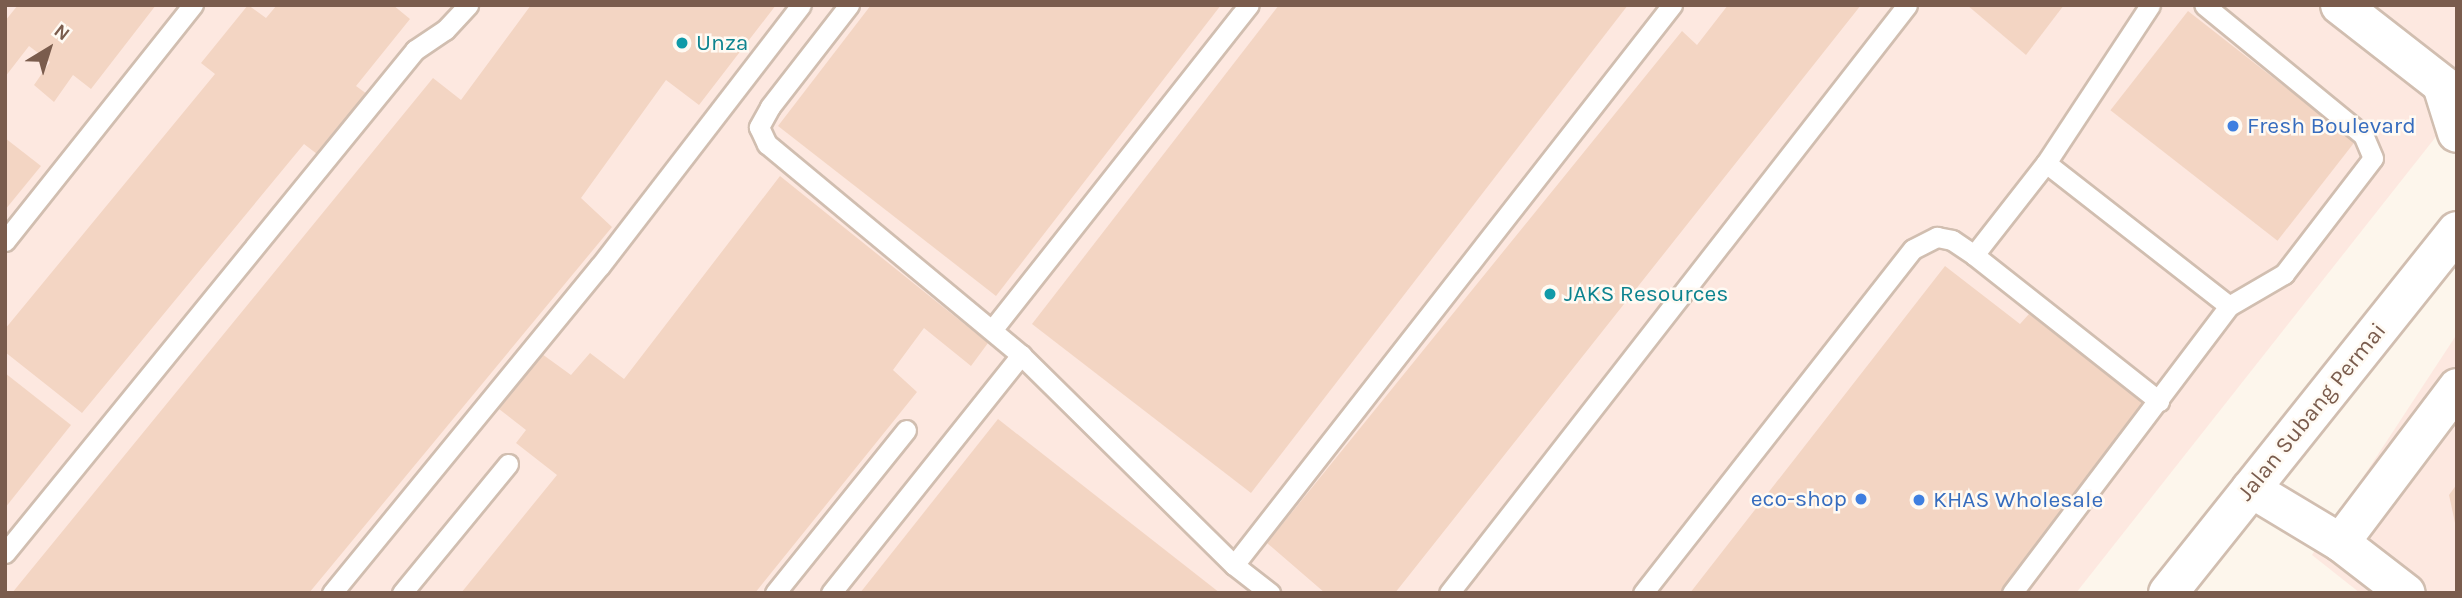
<!DOCTYPE html>
<style>
body{margin:0}
#map{position:relative;width:2462px;height:598px;overflow:hidden;background:#fdf6ec;font-family:Karla,sans-serif}
div>[style]{position:absolute}
[style*='--x']{left:calc(var(--x)*1px);top:calc(var(--y)*1px);width:calc(var(--w)*1px);rotate:calc(var(--a)*1deg)}
.commercial>*{inset:0;background:#fde8e0}
.building>*{inset:0;background:#f3d5c3;transform-origin:0 0}
.roads{filter:drop-shadow(2px 0 #d1beb0) drop-shadow(-2px 0 #d1beb0) drop-shadow(0 2px #d1beb0) drop-shadow(0 -2px #d1beb0)}
.service>*{height:19px;margin:-9.5px;padding:0 9.5px;transform-origin:9.5px;border-radius:9.5px;background:#fff}
.minor>*{height:37px;margin:-18.5px;padding:0 18.5px;transform-origin:18.5px;border-radius:18.5px;background:#fff}
.tertiary>*{height:38px;margin:-19px;padding:0 19px;transform-origin:19px;border-radius:19px;background:#fff}
.secondary>*{height:38px;margin:-19px;padding:0 19px;transform-origin:19px;border-radius:19px;background:#fff}
.dots>*{width:19px;height:19px;translate:-50% -50%;box-sizing:border-box;border:4px solid #fffaf3;border-radius:50%}
span{translate:-50% -50%;white-space:nowrap;text-align:center;line-height:1.15;-webkit-text-stroke:5px #fffaf3;paint-order:stroke}
.culture-label{font-size:23px;color:#0d838f}
.left{translate:0 -50%;text-align:left}
.shop-label{font-size:23px;color:#366cbe}
.right{translate:-100% -50%;text-align:right}
.street-label{font-size:23px;color:#7a5c4d}
.frame{position:absolute;inset:0;border:7px solid #7a5c4d;pointer-events:none}
.north{position:absolute;left:14px;top:14px;width:70px;height:70px;-webkit-text-stroke:5px #fffaf3;paint-order:stroke;rotate:38deg;font-size:19px;font-weight:700;line-height:28px;text-align:center;color:#7a5c4d}
.north::after{content:'';display:block;margin:auto;width:24px;height:32px;background:#7a5c4d;clip-path:polygon(50% 0,100% 100%,50% 72%,0 100%)}
</style>
<div id="map">
<div class="commercial">
<i style="clip-path:polygon(5px 5px,2457px 5px,2457px 110px,2076px 593px,5px 593px)"></i>
<i style="clip-path:polygon(2457px 334px,2457px 593px,2360px 593px,2312px 555px)"></i>
</div>
<div class="building">
<i style="clip-path:polygon(18px 5px,156px 5px,91px 89px,73px 75px,54px 102px,34px 85px,50px 62px,29px 46px,5px 77px,5px 21px)"></i>
<i style="clip-path:polygon(248px 5px,266px 18px,277px 5px,393px 5px,410px 19px,356px 86px,367px 94px,317px 154px,304px 144px,82px 413px,5px 352px,5px 329px,215px 74px,201px 63px)"></i>
<i style="clip-path:polygon(531px 5px,776px 5px,699px 105px,666px 80px,581px 198px,612px 227px,309px 593px,12px 593px,433px 78px,461px 100px)"></i>
<i style="clip-path:polygon(871px 5px,1221px 5px,996px 296px,778px 126px)"></i>
<i style="clip-path:polygon(1279px 5px,1628px 5px,1251px 493px,1032px 324px)"></i>
<i style="clip-path:polygon(1728px 5px,1861px 5px,1395px 593px,1325px 593px,1267px 543px,1682px 31px,1697px 45px)"></i>
<i style="clip-path:polygon(1967px 5px,2064px 5px,2026px 55px)"></i>
<i style="left:2188px;top:11px;width:212px;height:126px;rotate:38deg"></i>
<i style="clip-path:polygon(5px 138px,41px 166px,5px 210px)"></i>
<i style="clip-path:polygon(780px 176px,988px 343px,971px 366px,924px 328px,893px 370px,917px 392px,755px 593px,461px 593px,557px 475px,516px 443px,526px 430px,499px 409px,542px 354px,571px 375px,590px 353px,624px 379px)"></i>
<i style="clip-path:polygon(1945px 266px,2020px 324px,2029px 314px,2148px 406px,2003px 593px,1690px 593px)"></i>
<i style="clip-path:polygon(5px 373px,71px 425px,5px 508px)"></i>
<i style="clip-path:polygon(998px 419px,1220px 593px,860px 593px)"></i>
<i style="clip-path:polygon(2457px 484px,2457px 532px,2449px 495px)"></i>
</div>
<div class="roads">
<div class="service">
<i style="--x:849;--y:5;--w:129;--a:127.8"></i>
<i style="--x:770;--y:107;--w:23;--a:119"></i>
<i style="--x:759;--y:127;--w:19;--a:65"></i>
<i style="--x:767;--y:144;--w:330;--a:39.7"></i>
<i style="--x:1021;--y:355;--w:299;--a:44.6"></i>
<i style="--x:1234;--y:565;--w:46;--a:37.9"></i>
<i style="--x:2046;--y:163;--w:232;--a:38"></i>
<i style="--x:5;--y:241;--w:302;--a:-51.5"></i>
<i style="--x:1974;--y:255;--w:117;--a:-52"></i>
<i style="--x:2046;--y:163;--w:189;--a:-56.6"></i>
<i style="--x:992;--y:330;--w:414;--a:-51.7"></i>
<i style="--x:5;--y:553;--w:649;--a:-50.82"></i>
<i style="--x:415;--y:50;--w:36;--a:-34"></i>
<i style="--x:445;--y:30;--w:34;--a:-47"></i>
<i style="--x:1234;--y:565;--w:711;--a:-51.97"></i>
<i style="--x:332;--y:593;--w:423;--a:-50.7"></i>
<i style="--x:600;--y:266;--w:329;--a:-52.4"></i>
<i style="--x:402;--y:593;--w:167;--a:-50.6"></i>
<i style="--x:775;--y:593;--w:209;--a:-51.2"></i>
<i style="--x:831;--y:593;--w:305;--a:-51.4"></i>
<i style="--x:1449;--y:593;--w:745;--a:-52.08"></i>
<i style="--x:1643;--y:593;--w:437;--a:-51.9"></i>
<i style="--x:1913;--y:249;--w:27;--a:-27"></i>
<i style="--x:1937;--y:237;--w:15;--a:11"></i>
<i style="--x:1952;--y:240;--w:27;--a:34"></i>
<i style="--x:1974;--y:255;--w:236;--a:38.3"></i>
<i style="--x:2012;--y:593;--w:360;--a:-52.9"></i>
<i style="--x:2229;--y:306;--w:64;--a:-30.2"></i>
<i style="--x:2284;--y:274;--w:146;--a:-52.5"></i>
<i style="--x:2373;--y:158;--w:25;--a:-113"></i>
<i style="--x:2363;--y:135;--w:205;--a:-140.7"></i>
</div>
<div class="minor">
<i style="--x:2250;--y:488;--w:105;--a:31"></i>
<i style="--x:2340;--y:542;--w:83;--a:37.7"></i>
<i style="--x:2340;--y:542;--w:194;--a:-53"></i>
</div>
<div class="tertiary">
<i style="--x:2168;--y:593;--w:463;--a:-51.4"></i>
</div>
<div class="secondary">
<i style="--x:2340;--y:5;--w:148;--a:37.9"></i>
<i style="--x:2442;--y:85;--w:50;--a:72.6"></i>
</div>
</div>
<div class="dots">
<i style="left:682px;top:43px;background:#0f9aa8"></i>
<i style="left:2233px;top:126px;background:#3f7fe0"></i>
<i style="left:1550px;top:294px;background:#0f9aa8"></i>
<i style="left:1861px;top:499px;background:#3f7fe0"></i>
<i style="left:1919px;top:500px;background:#3f7fe0"></i>
</div>
<div class="culture-label">
<span class="left" style="left:696px;top:43px">Unza</span>
<span class="left" style="left:1564px;top:294px">JAKS Resources</span>
</div>
<div class="shop-label">
<span class="left" style="left:2247px;top:126px">Fresh Boulevard</span>
<span class="right" style="left:1847px;top:499px">eco-shop</span>
<span class="left" style="left:1933px;top:500px">KHAS Wholesale</span>
</div>
<div class="street-label">
<span style="left:2312px;top:412px;rotate:-51deg">Jalan Subang Permai</span>
</div>
<div class="frame"></div>
<div class="north">N</div>
</div>
